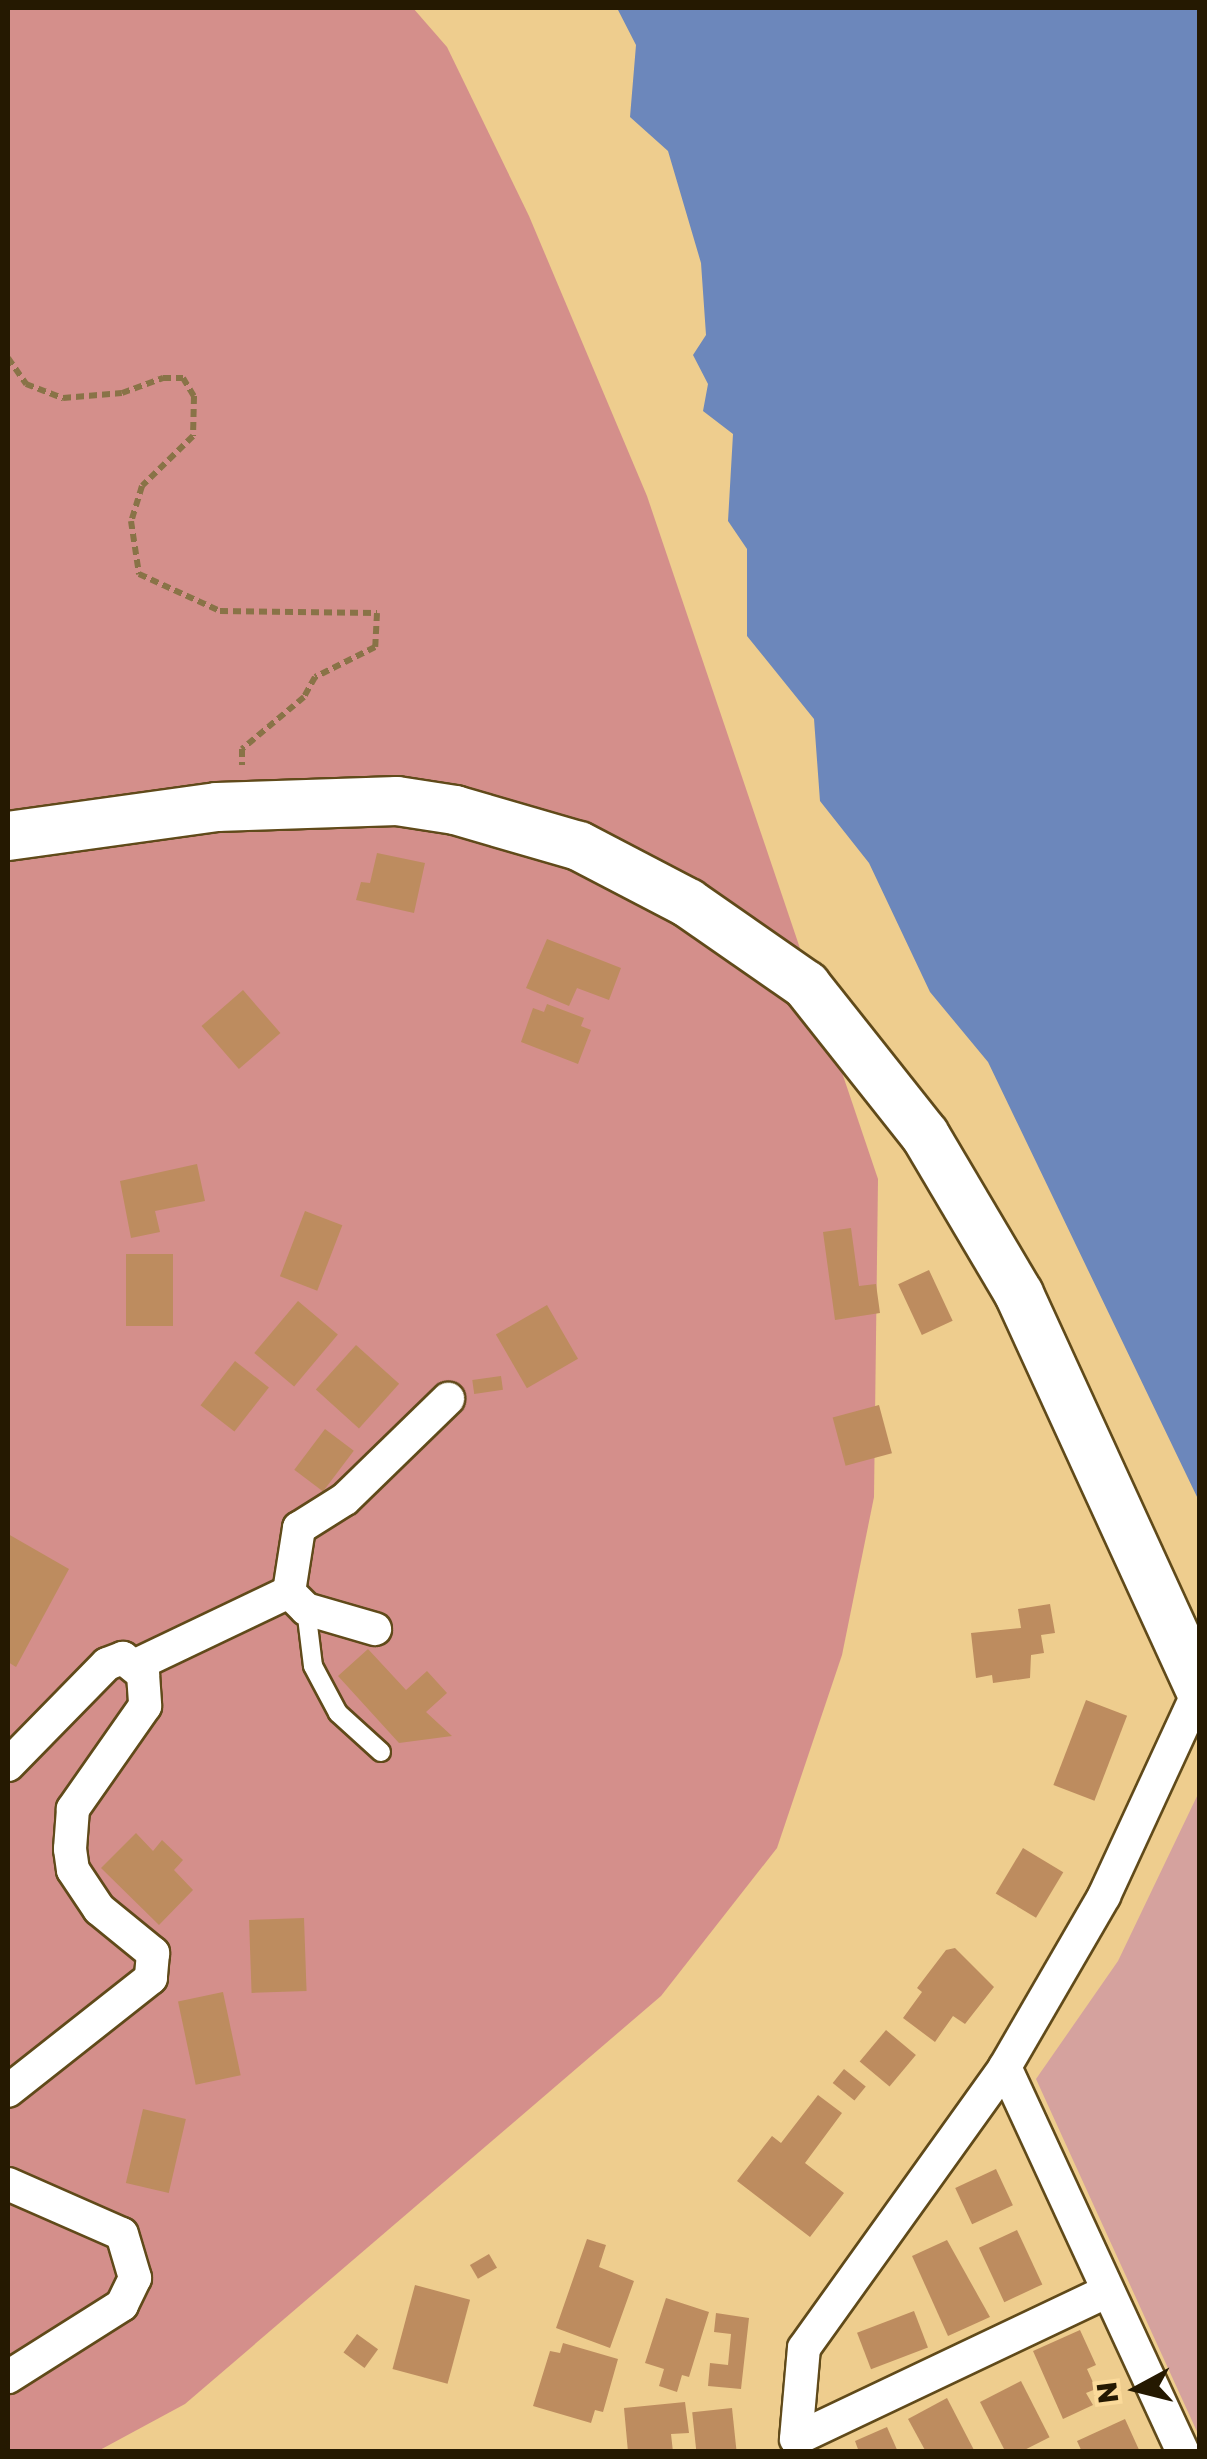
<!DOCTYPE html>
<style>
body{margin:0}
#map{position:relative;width:1207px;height:2459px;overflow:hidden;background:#eecd8e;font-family:"Golos Text",sans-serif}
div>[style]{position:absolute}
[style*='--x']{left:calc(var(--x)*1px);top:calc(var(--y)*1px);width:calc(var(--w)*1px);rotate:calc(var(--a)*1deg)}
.green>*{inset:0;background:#d5a29e}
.forest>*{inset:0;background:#d48f8b}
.water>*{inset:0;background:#6c87bb}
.building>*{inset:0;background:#bd8c5f;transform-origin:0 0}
.path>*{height:6px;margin-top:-3px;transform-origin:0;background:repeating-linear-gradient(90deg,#897347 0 8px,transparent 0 13px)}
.roads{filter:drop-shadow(2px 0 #604a1a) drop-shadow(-2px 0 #604a1a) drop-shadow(0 2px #604a1a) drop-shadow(0 -2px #604a1a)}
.lane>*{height:18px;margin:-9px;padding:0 9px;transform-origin:9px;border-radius:9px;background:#fff}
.street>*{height:32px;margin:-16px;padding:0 16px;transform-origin:16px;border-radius:16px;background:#fff}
.secondary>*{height:48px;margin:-24px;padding:0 24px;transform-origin:24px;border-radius:24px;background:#fff}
span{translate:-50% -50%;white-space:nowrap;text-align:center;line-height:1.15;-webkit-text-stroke:8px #fbda9a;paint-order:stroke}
.frame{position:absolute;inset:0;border:10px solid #251901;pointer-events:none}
.north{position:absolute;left:1087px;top:2339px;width:100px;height:100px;-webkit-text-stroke:8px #fbda9a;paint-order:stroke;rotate:263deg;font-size:28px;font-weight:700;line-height:40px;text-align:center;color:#251901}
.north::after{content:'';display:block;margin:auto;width:35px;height:45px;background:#251901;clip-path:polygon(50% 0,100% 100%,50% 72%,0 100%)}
</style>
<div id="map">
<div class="green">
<i style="clip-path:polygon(1199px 1792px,1199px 2436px,1036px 2079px,1118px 1961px)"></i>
</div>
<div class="forest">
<i style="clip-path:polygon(8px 8px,413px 8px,447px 47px,529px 216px,647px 496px,878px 1179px,874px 1497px,842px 1655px,777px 1848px,661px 1996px,185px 2404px,98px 2451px,8px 2452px)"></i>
</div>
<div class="water">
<i style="clip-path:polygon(617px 8px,1199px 8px,1199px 1501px,988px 1062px,930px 992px,869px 863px,820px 801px,814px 719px,747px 636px,747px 549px,728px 521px,733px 434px,703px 411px,708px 384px,693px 355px,706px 335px,701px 263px,668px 151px,630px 117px,636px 45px)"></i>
</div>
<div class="building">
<i style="clip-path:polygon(377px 853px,425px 863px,414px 913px,356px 900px,361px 882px,370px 883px)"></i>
<i style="clip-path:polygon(547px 939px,621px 968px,609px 1000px,577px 988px,569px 1006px,526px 988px)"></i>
<i style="left:243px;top:990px;width:57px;height:55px;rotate:49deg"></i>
<i style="clip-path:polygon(547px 1004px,584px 1018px,581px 1026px,591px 1030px,578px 1064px,521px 1042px,533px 1008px,544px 1012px)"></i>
<i style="clip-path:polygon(197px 1164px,205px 1201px,155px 1211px,160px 1232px,131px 1238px,120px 1181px)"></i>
<i style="left:305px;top:1211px;width:40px;height:70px;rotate:21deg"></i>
<i style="clip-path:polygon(851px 1228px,859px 1286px,876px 1284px,880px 1313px,835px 1320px,823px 1232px)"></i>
<i style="left:126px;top:1254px;width:47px;height:72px"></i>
<i style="left:929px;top:1270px;width:56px;height:34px;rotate:65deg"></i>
<i style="left:298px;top:1301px;width:52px;height:68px;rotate:40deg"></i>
<i style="left:547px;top:1305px;width:62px;height:59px;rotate:60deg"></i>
<i style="left:356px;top:1345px;width:58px;height:60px;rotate:42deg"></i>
<i style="left:235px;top:1361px;width:43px;height:56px;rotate:38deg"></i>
<i style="left:501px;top:1376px;width:14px;height:29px;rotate:82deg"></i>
<i style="left:879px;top:1405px;width:50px;height:48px;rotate:75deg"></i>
<i style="left:325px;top:1429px;width:36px;height:51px;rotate:37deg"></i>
<i style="clip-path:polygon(8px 1534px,69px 1569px,16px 1667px,8px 1662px)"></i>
<i style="clip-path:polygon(1050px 1604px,1055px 1633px,1041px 1635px,1044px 1653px,1031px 1655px,1030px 1678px,993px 1683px,992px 1675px,976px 1678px,971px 1633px,1021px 1628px,1018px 1609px)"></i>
<i style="clip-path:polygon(368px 1649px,406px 1690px,427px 1671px,447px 1693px,426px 1712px,452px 1736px,399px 1743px,338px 1676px)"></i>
<i style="left:1086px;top:1700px;width:44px;height:91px;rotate:21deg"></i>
<i style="clip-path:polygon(136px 1833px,153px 1851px,162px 1840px,183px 1860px,174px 1870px,193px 1890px,159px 1925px,101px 1868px)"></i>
<i style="left:1023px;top:1848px;width:47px;height:53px;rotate:31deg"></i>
<i style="left:304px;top:1918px;width:73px;height:55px;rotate:88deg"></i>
<i style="clip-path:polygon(955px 1948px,994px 1987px,965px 2024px,953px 2016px,935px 2042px,903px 2018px,922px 1992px,917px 1988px,946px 1950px)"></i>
<i style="left:223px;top:1992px;width:85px;height:46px;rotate:78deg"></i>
<i style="left:886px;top:2030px;width:39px;height:41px;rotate:40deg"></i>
<i style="left:844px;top:2069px;width:28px;height:18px;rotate:39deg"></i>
<i style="clip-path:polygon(818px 2095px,842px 2113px,805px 2163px,844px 2193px,810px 2237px,737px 2181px,772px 2136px,781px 2143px)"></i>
<i style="left:143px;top:2109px;width:44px;height:76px;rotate:13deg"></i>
<i style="left:996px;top:2169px;width:40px;height:45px;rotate:65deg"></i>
<i style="left:1017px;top:2230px;width:60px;height:42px;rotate:65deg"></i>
<i style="clip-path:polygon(587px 2239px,606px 2245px,599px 2267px,634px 2281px,610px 2348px,556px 2328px)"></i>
<i style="clip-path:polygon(947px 2240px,990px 2317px,948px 2336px,912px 2256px)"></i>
<i style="left:489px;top:2254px;width:16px;height:22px;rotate:60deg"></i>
<i style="left:415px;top:2285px;width:57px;height:87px;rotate:15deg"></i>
<i style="clip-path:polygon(666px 2298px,709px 2312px,689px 2377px,682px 2375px,677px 2392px,659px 2386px,664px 2369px,645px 2363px)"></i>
<i style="left:914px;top:2311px;width:39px;height:61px;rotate:69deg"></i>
<i style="clip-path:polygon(716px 2313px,749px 2318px,741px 2389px,708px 2386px,710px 2363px,728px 2365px,731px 2334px,714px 2332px)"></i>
<i style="clip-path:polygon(1080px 2330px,1096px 2365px,1087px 2369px,1096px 2389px,1086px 2393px,1093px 2405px,1063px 2419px,1033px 2351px)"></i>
<i style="left:357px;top:2334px;width:26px;height:23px;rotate:36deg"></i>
<i style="clip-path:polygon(563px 2343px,618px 2359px,603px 2412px,595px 2410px,591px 2423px,533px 2406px,550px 2351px,560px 2353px)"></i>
<i style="left:1021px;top:2381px;width:63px;height:46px;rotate:63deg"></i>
<i style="clip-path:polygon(947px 2398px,975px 2452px,926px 2452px,908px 2419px)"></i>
<i style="clip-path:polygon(685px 2402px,689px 2433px,671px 2434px,673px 2452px,628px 2452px,624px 2408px)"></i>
<i style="left:732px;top:2408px;width:44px;height:40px;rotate:84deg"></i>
<i style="clip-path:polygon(1125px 2419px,1140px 2452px,1082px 2452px,1077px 2441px)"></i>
<i style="clip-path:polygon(887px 2427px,898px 2452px,859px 2452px,855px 2441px)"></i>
</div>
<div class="path">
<i style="--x:8;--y:358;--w:32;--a:55"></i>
<i style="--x:26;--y:384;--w:40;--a:21"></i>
<i style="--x:63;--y:398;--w:59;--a:-4.8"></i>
<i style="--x:122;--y:393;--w:44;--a:-20.1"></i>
<i style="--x:163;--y:378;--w:20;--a:0"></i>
<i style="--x:183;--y:378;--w:21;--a:59"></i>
<i style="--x:194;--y:396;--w:40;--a:91.4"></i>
<i style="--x:193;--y:436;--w:71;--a:135.6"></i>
<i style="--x:142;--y:486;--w:37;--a:107"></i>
<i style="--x:131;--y:521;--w:54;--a:81.4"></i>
<i style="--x:139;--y:574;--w:89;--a:24.6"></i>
<i style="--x:220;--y:611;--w:157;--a:0.7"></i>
<i style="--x:377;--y:613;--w:34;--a:93"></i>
<i style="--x:375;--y:647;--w:67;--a:153.4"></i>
<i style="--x:315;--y:677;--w:23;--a:119"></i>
<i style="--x:304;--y:697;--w:81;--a:140"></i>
<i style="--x:242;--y:749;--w:16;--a:90"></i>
</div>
<div class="roads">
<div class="lane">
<i style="--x:306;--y:1609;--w:57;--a:83"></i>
<i style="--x:313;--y:1666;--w:53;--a:62"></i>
<i style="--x:338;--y:1713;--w:58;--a:42.2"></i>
</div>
<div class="street">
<i style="--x:289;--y:1592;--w:65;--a:-81.1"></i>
<i style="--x:299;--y:1528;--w:54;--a:-32.2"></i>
<i style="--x:345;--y:1499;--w:144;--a:-44.2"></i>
<i style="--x:289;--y:1592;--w:24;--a:45"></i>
<i style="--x:306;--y:1609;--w:72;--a:16.2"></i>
<i style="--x:136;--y:1665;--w:170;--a:-25.5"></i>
<i style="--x:8;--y:1765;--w:141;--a:-45.6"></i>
<i style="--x:107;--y:1664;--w:17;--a:-21"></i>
<i style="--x:123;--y:1658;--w:26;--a:39"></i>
<i style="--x:143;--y:1674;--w:32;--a:86"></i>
<i style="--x:145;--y:1706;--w:126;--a:125"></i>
<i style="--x:73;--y:1809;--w:40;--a:94.3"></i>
<i style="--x:70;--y:1849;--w:21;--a:82"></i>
<i style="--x:73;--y:1870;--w:47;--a:56.3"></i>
<i style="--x:99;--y:1909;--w:70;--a:39.2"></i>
<i style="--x:153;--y:1953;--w:25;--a:95"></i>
<i style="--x:151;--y:1978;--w:182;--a:141.7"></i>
<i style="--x:1005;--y:2067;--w:424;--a:65.2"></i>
<i style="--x:8;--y:2184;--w:124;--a:23.7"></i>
<i style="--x:122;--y:2234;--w:46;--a:73.5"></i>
<i style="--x:135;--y:2278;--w:30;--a:116"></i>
<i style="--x:122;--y:2305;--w:135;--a:147.7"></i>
<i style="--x:796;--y:2439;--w:91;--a:-85"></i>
<i style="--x:804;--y:2348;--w:345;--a:-54.4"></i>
<i style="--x:1005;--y:2067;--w:198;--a:-59.9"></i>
<i style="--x:1104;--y:1896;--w:227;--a:-65.2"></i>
<i style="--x:796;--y:2439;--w:344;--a:-25.4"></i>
</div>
<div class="secondary">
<i style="--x:8;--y:836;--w:211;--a:-7.9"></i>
<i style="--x:217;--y:807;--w:180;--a:-1.9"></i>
<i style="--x:397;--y:801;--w:59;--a:8.8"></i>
<i style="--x:455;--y:810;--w:129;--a:16.2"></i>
<i style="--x:579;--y:846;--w:123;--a:27.6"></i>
<i style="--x:688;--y:903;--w:144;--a:34.8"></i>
<i style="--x:806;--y:985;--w:191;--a:51.6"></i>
<i style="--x:925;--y:1135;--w:185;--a:59.4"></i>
<i style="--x:1019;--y:1294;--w:435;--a:65.4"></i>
</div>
</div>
<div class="frame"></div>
<div class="north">N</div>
</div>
